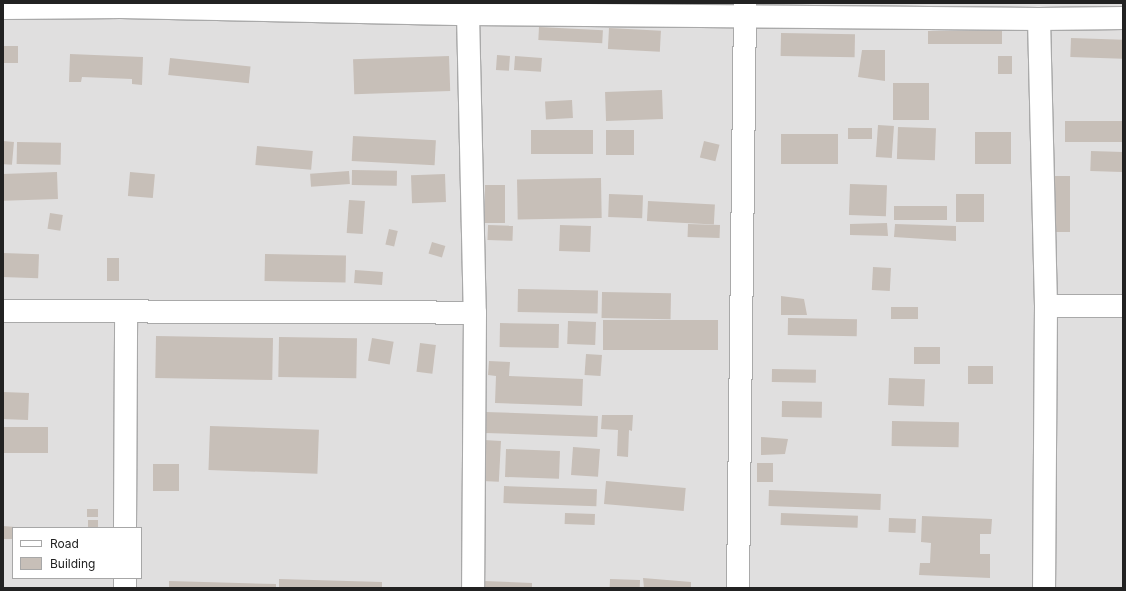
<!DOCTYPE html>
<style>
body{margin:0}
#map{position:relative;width:1126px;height:591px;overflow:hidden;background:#f2efe9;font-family:Inter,sans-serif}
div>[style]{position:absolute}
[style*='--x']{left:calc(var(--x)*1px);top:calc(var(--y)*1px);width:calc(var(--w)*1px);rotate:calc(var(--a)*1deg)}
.residential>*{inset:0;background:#e0dfdf}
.building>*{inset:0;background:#c7bfb8;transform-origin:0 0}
.roads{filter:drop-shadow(1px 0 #a9a9a9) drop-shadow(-1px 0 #a9a9a9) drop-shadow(0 1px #a9a9a9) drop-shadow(0 -1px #a9a9a9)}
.minor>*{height:22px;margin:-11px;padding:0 11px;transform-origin:11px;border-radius:11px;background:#fff}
span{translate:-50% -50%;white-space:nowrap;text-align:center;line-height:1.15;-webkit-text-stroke:3.5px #fff;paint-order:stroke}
.frame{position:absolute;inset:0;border:4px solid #222;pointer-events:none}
.legend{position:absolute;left:12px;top:527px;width:130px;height:52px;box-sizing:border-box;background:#fff;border:1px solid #a7a7a7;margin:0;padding:5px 7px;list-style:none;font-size:12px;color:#222}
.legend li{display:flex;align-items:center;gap:8px;height:20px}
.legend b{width:20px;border:1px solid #a7a7a7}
</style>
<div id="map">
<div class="residential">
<i style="clip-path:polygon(evenodd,3px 3px,1123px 3px,1123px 588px,3px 588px,3px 3px,13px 528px,141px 528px,141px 578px,13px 578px,13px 528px)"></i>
</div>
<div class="building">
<i style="left:539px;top:27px;width:64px;height:13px;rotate:3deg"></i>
<i style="left:609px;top:28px;width:52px;height:21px;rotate:3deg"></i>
<i style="left:928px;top:31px;width:74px;height:13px"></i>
<i style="left:781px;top:33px;width:74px;height:23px;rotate:1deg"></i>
<i style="left:1071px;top:38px;width:52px;height:19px;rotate:2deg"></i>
<i style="left:18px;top:46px;width:17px;height:15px;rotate:90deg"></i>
<i style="clip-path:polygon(862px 50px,885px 50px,885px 81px,858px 77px)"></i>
<i style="clip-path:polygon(70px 54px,143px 57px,142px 85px,132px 84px,132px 79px,82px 77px,81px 82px,69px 82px)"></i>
<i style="left:497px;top:55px;width:13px;height:15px;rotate:4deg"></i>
<i style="left:449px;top:56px;width:35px;height:96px;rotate:88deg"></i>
<i style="left:515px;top:56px;width:27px;height:14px;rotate:4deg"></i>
<i style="left:998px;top:56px;width:14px;height:18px"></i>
<i style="left:170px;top:58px;width:81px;height:17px;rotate:6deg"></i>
<i style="left:893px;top:83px;width:36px;height:37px"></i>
<i style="left:662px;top:90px;width:29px;height:57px;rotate:88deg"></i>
<i style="left:572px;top:100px;width:18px;height:27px;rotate:87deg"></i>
<i style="left:1065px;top:121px;width:58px;height:21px"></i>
<i style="left:878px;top:125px;width:16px;height:32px;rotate:4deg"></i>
<i style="left:898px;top:127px;width:38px;height:32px;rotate:2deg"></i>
<i style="left:848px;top:128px;width:24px;height:11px"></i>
<i style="left:531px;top:130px;width:62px;height:24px"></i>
<i style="left:606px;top:130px;width:28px;height:25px"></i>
<i style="left:975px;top:132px;width:36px;height:32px"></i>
<i style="left:781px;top:134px;width:57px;height:30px"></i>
<i style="left:353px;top:136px;width:83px;height:25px;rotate:3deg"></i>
<i style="left:3px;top:141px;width:11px;height:23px;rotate:5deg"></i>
<i style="left:704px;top:141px;width:16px;height:17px;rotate:14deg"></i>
<i style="left:17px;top:142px;width:44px;height:22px;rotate:1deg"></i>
<i style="left:257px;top:146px;width:56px;height:19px;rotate:5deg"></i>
<i style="left:1091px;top:151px;width:32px;height:20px;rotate:2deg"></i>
<i style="left:352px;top:170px;width:45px;height:15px;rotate:1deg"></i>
<i style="left:349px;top:171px;width:13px;height:39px;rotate:86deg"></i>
<i style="left:57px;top:172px;width:27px;height:54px;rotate:88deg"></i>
<i style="left:130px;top:172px;width:25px;height:24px;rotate:5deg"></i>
<i style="left:445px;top:174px;width:28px;height:34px;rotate:88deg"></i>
<i style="left:1054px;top:176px;width:16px;height:56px"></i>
<i style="left:601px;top:178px;width:40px;height:84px;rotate:89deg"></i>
<i style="left:850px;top:184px;width:37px;height:31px;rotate:2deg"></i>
<i style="left:485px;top:185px;width:20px;height:38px"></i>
<i style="left:609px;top:194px;width:34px;height:23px;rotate:2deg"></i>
<i style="left:956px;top:194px;width:28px;height:28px"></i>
<i style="left:349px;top:200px;width:16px;height:33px;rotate:4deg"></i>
<i style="left:648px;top:201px;width:67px;height:20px;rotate:3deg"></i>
<i style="left:894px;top:206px;width:53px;height:14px"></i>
<i style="left:50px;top:213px;width:13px;height:16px;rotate:9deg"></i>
<i style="clip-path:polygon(887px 223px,888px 236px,850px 235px,850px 224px)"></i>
<i style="left:688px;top:224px;width:32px;height:13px;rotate:2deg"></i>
<i style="clip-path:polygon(895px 224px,956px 226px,956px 241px,894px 237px)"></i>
<i style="left:488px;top:225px;width:25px;height:15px;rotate:2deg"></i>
<i style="left:560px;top:225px;width:31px;height:26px;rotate:2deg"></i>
<i style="left:389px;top:229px;width:9px;height:16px;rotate:13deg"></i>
<i style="left:432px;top:242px;width:14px;height:12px;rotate:17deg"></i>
<i style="left:3px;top:253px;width:36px;height:24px;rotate:2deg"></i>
<i style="left:265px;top:254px;width:81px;height:27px;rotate:1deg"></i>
<i style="left:107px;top:258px;width:12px;height:23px"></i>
<i style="left:873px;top:267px;width:18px;height:23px;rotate:3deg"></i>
<i style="left:355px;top:270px;width:28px;height:13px;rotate:4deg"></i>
<i style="left:518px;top:289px;width:80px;height:23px;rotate:1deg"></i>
<i style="left:602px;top:292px;width:69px;height:26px;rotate:1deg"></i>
<i style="clip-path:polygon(781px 296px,804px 299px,807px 315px,781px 315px)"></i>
<i style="left:891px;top:307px;width:27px;height:12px"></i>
<i style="left:788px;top:318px;width:69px;height:17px;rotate:1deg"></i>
<i style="left:603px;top:320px;width:115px;height:30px"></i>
<i style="left:568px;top:321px;width:28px;height:23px;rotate:2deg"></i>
<i style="left:500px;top:323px;width:59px;height:24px;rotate:1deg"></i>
<i style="left:156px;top:336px;width:117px;height:42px;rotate:1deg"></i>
<i style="left:279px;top:337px;width:78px;height:40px;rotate:1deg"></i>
<i style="left:372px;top:338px;width:22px;height:23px;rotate:10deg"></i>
<i style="left:420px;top:343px;width:16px;height:29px;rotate:7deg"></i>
<i style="left:914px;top:347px;width:26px;height:17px"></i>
<i style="left:586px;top:354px;width:16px;height:21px;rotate:4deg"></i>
<i style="clip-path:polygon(489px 361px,510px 362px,509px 376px,583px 379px,582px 406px,495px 403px,496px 376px,488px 375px)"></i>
<i style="left:968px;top:366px;width:25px;height:18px"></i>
<i style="left:772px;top:369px;width:44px;height:13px;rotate:1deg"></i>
<i style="left:889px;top:378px;width:36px;height:27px;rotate:2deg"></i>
<i style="left:3px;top:392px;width:26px;height:27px;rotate:2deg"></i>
<i style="left:782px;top:401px;width:40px;height:16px;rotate:1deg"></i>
<i style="left:486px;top:412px;width:112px;height:21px;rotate:2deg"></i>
<i style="clip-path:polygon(602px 415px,633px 415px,632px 431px,629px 430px,628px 457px,617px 456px,618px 430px,601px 429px)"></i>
<i style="left:892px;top:421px;width:67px;height:25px;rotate:1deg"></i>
<i style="left:210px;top:426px;width:109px;height:44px;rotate:2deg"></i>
<i style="left:3px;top:427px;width:45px;height:26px"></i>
<i style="clip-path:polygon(761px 437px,788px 439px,785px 454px,761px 455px)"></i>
<i style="left:484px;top:440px;width:17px;height:41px;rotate:3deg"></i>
<i style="left:573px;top:447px;width:27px;height:28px;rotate:4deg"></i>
<i style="left:506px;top:449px;width:54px;height:28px;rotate:2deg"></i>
<i style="left:757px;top:463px;width:16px;height:19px"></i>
<i style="left:153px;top:464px;width:26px;height:27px"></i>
<i style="left:606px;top:481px;width:80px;height:23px;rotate:5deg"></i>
<i style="left:504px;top:486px;width:93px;height:17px;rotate:2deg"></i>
<i style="left:769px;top:490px;width:112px;height:16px;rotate:2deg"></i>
<i style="left:87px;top:509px;width:11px;height:8px"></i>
<i style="left:565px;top:513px;width:30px;height:11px;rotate:2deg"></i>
<i style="left:781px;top:513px;width:77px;height:12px;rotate:2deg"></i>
<i style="clip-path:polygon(922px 516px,992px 519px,991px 534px,980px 534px,980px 554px,990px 554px,990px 578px,919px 575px,920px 563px,930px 563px,931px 543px,921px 542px)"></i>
<i style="left:889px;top:518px;width:27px;height:14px;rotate:2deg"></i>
<i style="left:88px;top:520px;width:10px;height:7px"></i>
<i style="clip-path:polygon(3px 526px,15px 527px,13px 528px,13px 539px,3px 539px)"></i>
<i style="clip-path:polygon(643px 578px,691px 582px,691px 588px,644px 588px)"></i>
<i style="clip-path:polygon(279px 579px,382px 582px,382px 588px,279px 588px)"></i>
<i style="left:610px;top:579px;width:30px;height:9px;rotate:2deg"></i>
<i style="clip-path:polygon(169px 581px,276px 584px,276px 588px,169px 588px)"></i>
<i style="clip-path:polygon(484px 581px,532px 583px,532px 588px,484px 588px)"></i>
</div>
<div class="roads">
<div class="minor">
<i style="--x:3;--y:8;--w:118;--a:-0.5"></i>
<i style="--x:121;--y:7;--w:347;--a:1.2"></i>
<i style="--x:468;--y:14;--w:571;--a:0.5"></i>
<i style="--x:1039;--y:19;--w:84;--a:-0.7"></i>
<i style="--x:468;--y:14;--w:299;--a:88.7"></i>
<i style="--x:475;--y:313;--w:275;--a:90.4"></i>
<i style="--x:1039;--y:19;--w:287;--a:88.6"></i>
<i style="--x:1046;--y:306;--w:282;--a:90.4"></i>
<i style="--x:1046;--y:306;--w:77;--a:0"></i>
<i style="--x:3;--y:311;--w:472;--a:0.2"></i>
<i style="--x:125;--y:528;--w:216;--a:-89.7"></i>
<i style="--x:125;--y:588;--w:10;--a:-90"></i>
<i style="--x:738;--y:588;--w:585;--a:-89.31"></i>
</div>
</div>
<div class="frame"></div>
<ul class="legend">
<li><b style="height:5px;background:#fff"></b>Road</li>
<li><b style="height:11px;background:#c7bfb8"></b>Building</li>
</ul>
</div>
